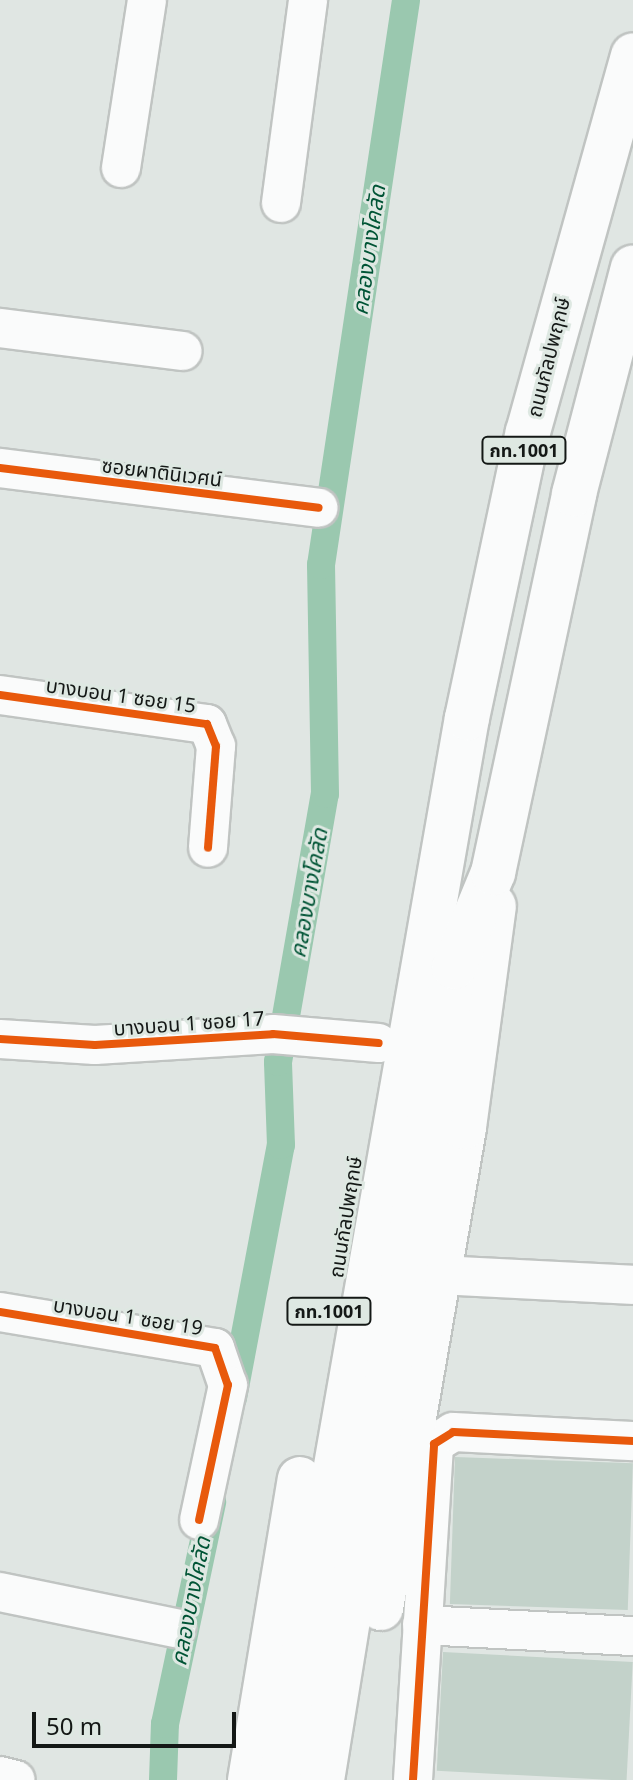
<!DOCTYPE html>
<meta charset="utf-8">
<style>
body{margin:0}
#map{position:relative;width:633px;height:1780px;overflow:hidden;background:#e0e6e3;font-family:"Noto Sans","Noto Sans Thai",sans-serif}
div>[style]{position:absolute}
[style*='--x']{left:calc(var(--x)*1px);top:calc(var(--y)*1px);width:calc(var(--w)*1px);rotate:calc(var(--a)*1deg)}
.canal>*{height:28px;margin:-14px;padding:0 14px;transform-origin:14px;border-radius:14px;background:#9ac8af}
.building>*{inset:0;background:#c3d2ca;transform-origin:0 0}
.roads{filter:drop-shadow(2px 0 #c0c4c2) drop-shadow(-2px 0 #c0c4c2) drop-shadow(0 2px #c0c4c2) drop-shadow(0 -2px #c0c4c2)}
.minor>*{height:38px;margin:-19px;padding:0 19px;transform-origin:19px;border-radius:19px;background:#fafbfb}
.major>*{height:44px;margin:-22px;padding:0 22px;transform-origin:22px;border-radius:22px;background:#fafbfb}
.cycleway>*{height:8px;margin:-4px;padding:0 4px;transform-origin:4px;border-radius:4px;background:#e8590c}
span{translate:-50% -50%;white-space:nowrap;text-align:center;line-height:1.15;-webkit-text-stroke:6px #dee8e2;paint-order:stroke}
.shield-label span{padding:2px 6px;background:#dee8e2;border:2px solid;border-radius:6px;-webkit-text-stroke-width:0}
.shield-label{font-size:18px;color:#141816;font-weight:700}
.street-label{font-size:20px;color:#141816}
.water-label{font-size:22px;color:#005435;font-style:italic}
.scale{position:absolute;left:32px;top:1712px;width:204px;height:36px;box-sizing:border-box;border:4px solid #141816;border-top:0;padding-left:10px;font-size:24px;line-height:28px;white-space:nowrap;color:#141816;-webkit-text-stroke:6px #dee8e2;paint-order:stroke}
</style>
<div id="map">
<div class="canal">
<i style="--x:233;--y:1398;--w:258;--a:-79.3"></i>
<i style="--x:281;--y:1145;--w:83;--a:-92.1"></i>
<i style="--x:278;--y:1062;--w:272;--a:-80.1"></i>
<i style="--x:325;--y:794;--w:229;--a:-91"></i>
<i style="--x:321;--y:565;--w:571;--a:-81.44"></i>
<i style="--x:163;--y:1780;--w:56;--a:-88"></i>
<i style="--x:165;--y:1724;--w:227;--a:-78"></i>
</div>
<div class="building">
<i style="left:455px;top:1457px;width:178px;height:147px;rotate:2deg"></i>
<i style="left:443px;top:1652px;width:190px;height:119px;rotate:3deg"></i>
</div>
<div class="roads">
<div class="minor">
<i style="--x:121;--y:168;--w:170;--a:-81.2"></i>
<i style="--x:281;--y:203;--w:205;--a:-82.4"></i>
<i style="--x:0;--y:328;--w:184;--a:7.2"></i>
<i style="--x:0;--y:468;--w:321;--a:7.1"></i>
<i style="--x:0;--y:695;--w:209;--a:8"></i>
<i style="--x:207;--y:724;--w:24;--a:68"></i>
<i style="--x:216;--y:746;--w:102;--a:94.5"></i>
<i style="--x:0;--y:1039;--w:95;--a:3.6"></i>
<i style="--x:95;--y:1045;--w:178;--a:-3.5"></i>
<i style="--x:273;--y:1034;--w:106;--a:4.9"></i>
<i style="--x:438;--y:1275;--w:195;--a:2.9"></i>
<i style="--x:0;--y:1312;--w:218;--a:9.5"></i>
<i style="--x:215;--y:1348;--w:39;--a:71"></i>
<i style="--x:228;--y:1385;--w:138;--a:102.1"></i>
<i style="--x:0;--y:1592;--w:180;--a:11.6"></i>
<i style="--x:422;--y:1625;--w:211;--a:3"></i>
<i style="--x:0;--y:1776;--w:16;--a:14"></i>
<i style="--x:413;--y:1780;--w:337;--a:-86.4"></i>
<i style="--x:434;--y:1444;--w:22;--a:-32"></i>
<i style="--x:453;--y:1432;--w:180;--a:2.9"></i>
</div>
<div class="major">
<i style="--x:381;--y:1608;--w:488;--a:-80.2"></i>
<i style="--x:464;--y:1127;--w:223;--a:-82.3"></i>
<i style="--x:250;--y:1780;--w:305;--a:-80.6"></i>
<i style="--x:281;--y:1780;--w:1078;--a:-80.07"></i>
<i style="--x:467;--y:718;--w:292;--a:-78"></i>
<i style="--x:528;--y:432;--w:391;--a:-74.4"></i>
<i style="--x:322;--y:1780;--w:824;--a:-80.78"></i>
<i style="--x:454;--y:967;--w:102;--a:-67.5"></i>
<i style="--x:493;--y:873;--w:388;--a:-77.9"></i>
<i style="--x:574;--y:494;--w:234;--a:-75.4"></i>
</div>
</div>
<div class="cycleway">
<i style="--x:0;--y:468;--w:321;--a:7.1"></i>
<i style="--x:0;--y:695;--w:209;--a:8"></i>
<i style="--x:207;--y:724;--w:24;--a:68"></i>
<i style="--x:216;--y:746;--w:102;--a:94.5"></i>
<i style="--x:0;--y:1039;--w:95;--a:3.6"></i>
<i style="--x:95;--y:1045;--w:178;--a:-3.5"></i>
<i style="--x:273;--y:1034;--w:106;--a:4.9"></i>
<i style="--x:0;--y:1312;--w:218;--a:9.5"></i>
<i style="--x:215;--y:1348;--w:39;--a:71"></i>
<i style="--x:228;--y:1385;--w:138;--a:102.1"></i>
<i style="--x:413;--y:1780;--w:337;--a:-86.4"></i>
<i style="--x:434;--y:1444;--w:22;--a:-32"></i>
<i style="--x:453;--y:1432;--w:180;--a:2.9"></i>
</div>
<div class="shield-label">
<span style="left:524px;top:450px">กท.1001</span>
<span style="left:329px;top:1311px">กท.1001</span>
</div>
<div class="street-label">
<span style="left:548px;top:357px;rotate:-76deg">ถนนกัลปพฤกษ์</span>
<span style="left:162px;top:472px;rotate:7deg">ซอยผาตินิเวศน์</span>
<span style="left:121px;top:695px;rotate:8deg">บางบอน 1 ซอย 15</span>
<span style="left:189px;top:1023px;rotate:-4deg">บางบอน 1 ซอย 17</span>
<span style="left:345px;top:1217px;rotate:-81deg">ถนนกัลปพฤกษ์</span>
<span style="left:128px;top:1316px;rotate:9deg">บางบอน 1 ซอย 19</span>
</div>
<div class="water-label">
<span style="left:368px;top:250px;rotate:-82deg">คลองบางโคลัด</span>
<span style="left:308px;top:893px;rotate:-80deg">คลองบางโคลัด</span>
<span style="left:190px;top:1601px;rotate:-79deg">คลองบางโคลัด</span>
</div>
<div class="scale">50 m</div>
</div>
